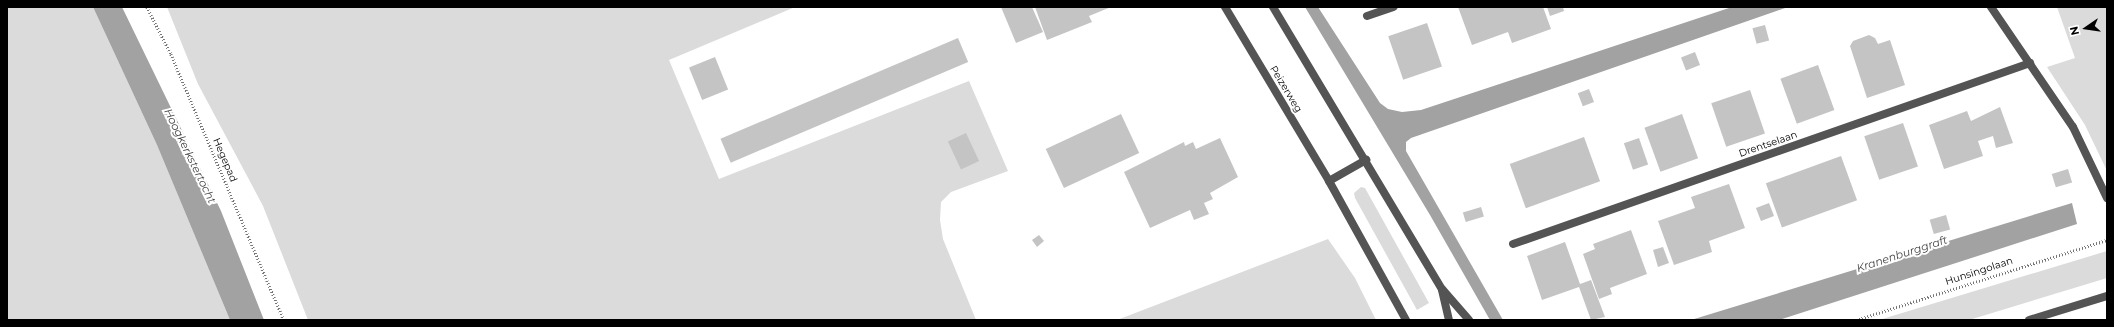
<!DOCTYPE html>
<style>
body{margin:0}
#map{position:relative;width:2114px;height:327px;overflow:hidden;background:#fff;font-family:Montserrat,sans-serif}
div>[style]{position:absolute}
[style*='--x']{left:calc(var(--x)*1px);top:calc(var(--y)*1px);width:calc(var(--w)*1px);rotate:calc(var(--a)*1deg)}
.green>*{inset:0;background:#dbdbdb}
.water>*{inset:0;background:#a2a2a2}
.building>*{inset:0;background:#c4c4c4;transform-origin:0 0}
.path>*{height:2.5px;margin-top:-1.25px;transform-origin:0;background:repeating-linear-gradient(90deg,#767676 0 1px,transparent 0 3px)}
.minor>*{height:8px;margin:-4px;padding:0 4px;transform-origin:4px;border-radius:4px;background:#545454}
.tertiary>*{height:8px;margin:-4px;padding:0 4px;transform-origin:4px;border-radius:4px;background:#545454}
span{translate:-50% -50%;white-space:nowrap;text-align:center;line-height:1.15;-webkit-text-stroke:4px #fff;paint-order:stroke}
.street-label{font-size:10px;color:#000}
.water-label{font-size:11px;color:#434343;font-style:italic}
.frame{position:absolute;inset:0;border:8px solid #000;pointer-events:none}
.north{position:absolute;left:2066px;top:8px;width:40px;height:40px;-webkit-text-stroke:3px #fff;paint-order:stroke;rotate:257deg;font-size:11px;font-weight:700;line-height:16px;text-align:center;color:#000}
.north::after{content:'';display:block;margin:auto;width:14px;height:18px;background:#000;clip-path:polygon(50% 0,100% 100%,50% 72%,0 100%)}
</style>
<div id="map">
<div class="green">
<i style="clip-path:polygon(7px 7px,93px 7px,157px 145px,230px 320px,7px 320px)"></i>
<i style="clip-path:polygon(167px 7px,795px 7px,669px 60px,719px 179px,969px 81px,1008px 171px,951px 192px,941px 202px,940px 220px,943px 239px,976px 320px,308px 320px,263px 206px,198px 84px)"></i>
<i style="clip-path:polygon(2057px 7px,2107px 7px,2107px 171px,2085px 125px,2047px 67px,2075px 58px)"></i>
<i style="clip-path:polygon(1361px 187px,1365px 188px,1429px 303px,1417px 310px,1355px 198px,1354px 193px)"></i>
<i style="clip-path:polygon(1328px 239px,1355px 278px,1376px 320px,1117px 320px)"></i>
<i style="clip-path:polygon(2107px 251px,2107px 278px,1969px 320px,1879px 320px)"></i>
</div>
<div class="water">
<i style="clip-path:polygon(93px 7px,122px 7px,221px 211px,264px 320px,230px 320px,157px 145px)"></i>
<i style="clip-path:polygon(1305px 7px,1318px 7px,1380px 103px,1388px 109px,1402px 112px,1421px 110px,1732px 7px,1788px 7px,1411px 138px,1406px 142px,1406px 151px,1503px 320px,1490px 320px,1430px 215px)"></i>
<i style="clip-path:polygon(2072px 203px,2077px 224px,1779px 320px,1691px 320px)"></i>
</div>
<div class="building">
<i style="clip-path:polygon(1001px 7px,1032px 7px,1043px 32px,1016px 43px)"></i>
<i style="clip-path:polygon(1035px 7px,1111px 7px,1089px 16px,1092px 22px,1047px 40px)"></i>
<i style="clip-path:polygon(1458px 7px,1543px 7px,1551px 29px,1512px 43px,1508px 32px,1472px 45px)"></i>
<i style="clip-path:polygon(1547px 7px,1563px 7px,1564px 11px,1550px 16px)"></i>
<i style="left:1427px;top:23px;width:46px;height:41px;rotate:71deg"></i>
<i style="left:1765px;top:25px;width:16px;height:13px;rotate:75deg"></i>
<i style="clip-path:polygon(1869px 35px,1875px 38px,1878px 44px,1890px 40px,1905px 85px,1867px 98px,1850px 46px,1853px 41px)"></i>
<i style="left:958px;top:38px;width:26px;height:258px;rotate:67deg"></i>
<i style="left:1695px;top:52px;width:14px;height:15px;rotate:69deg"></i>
<i style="left:715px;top:57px;width:35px;height:28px;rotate:68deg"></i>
<i style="left:1818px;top:65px;width:48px;height:40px;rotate:70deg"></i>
<i style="left:1589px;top:89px;width:14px;height:12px;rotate:69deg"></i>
<i style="left:1750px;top:90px;width:46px;height:41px;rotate:71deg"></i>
<i style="clip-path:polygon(2000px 107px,2013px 143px,1996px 148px,1993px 136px,1978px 141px,1983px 156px,1944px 169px,1929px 125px,1967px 111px,1971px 121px)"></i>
<i style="left:1121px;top:114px;width:43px;height:83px;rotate:65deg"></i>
<i style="left:1682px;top:114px;width:47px;height:40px;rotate:70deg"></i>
<i style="left:1903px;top:123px;width:46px;height:41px;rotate:71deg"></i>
<i style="left:966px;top:133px;width:31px;height:20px;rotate:65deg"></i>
<i style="left:1584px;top:137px;width:47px;height:79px;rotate:70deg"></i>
<i style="clip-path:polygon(1220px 138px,1238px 177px,1210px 193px,1213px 199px,1204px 203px,1209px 214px,1194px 220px,1190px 210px,1150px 228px,1124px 172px,1184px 142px,1185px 146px,1193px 142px,1196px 149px)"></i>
<i style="left:1639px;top:138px;width:28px;height:16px;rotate:71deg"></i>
<i style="left:1841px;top:156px;width:47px;height:80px;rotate:70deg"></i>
<i style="left:2068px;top:169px;width:14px;height:17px;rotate:73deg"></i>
<i style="clip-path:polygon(1729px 184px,1745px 228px,1709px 241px,1712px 252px,1674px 265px,1658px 221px,1695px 208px,1691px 197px)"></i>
<i style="left:1769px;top:203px;width:14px;height:14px;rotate:69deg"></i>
<i style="left:1481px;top:207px;width:10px;height:19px;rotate:73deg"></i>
<i style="left:1946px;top:215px;width:15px;height:17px;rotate:74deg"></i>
<i style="clip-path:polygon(1631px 230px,1647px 274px,1610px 288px,1612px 294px,1599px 299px,1583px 254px,1595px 249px,1593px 244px)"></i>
<i style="clip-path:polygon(1039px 235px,1044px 241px,1037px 247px,1032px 240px)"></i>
<i style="clip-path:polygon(1565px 242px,1580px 284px,1591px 280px,1605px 317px,1591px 320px,1579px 287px,1542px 300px,1527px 256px)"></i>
<i style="clip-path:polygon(1663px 247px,1669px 263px,1658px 267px,1653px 250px)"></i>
</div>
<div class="path">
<i style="--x:147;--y:7;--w:53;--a:62.9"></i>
<i style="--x:171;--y:54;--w:289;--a:67"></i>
<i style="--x:1856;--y:320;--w:263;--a:-17.7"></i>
</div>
<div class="minor">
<i style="--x:1225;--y:7;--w:203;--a:59.1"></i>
<i style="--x:1329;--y:181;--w:159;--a:61"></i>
<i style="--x:1991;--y:7;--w:145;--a:55.7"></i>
<i style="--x:2073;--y:127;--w:79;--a:64.4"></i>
<i style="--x:1367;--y:16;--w:28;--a:-19"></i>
<i style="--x:1329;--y:181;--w:43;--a:-29.6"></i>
<i style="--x:1513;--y:244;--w:548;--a:-19.29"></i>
</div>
<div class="tertiary">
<i style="--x:1273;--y:7;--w:329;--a:59.1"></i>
<i style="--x:1442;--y:289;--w:41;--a:48.9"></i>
<i style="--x:1442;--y:290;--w:31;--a:77"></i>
<i style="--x:2029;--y:320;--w:82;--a:-17.1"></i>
</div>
<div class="street-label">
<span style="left:1286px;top:89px;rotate:59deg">Peizerweg</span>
<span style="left:1768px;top:144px;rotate:-19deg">Drentselaan</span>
<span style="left:225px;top:160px;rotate:67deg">Hegepad</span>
<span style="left:1979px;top:271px;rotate:-18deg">Hunsingolaan</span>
</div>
<div class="water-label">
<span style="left:190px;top:156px;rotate:64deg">Hoogkerkstertocht</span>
<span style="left:1902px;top:254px;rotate:-18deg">Kranenburggraft</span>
</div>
<div class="frame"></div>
<div class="north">N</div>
</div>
